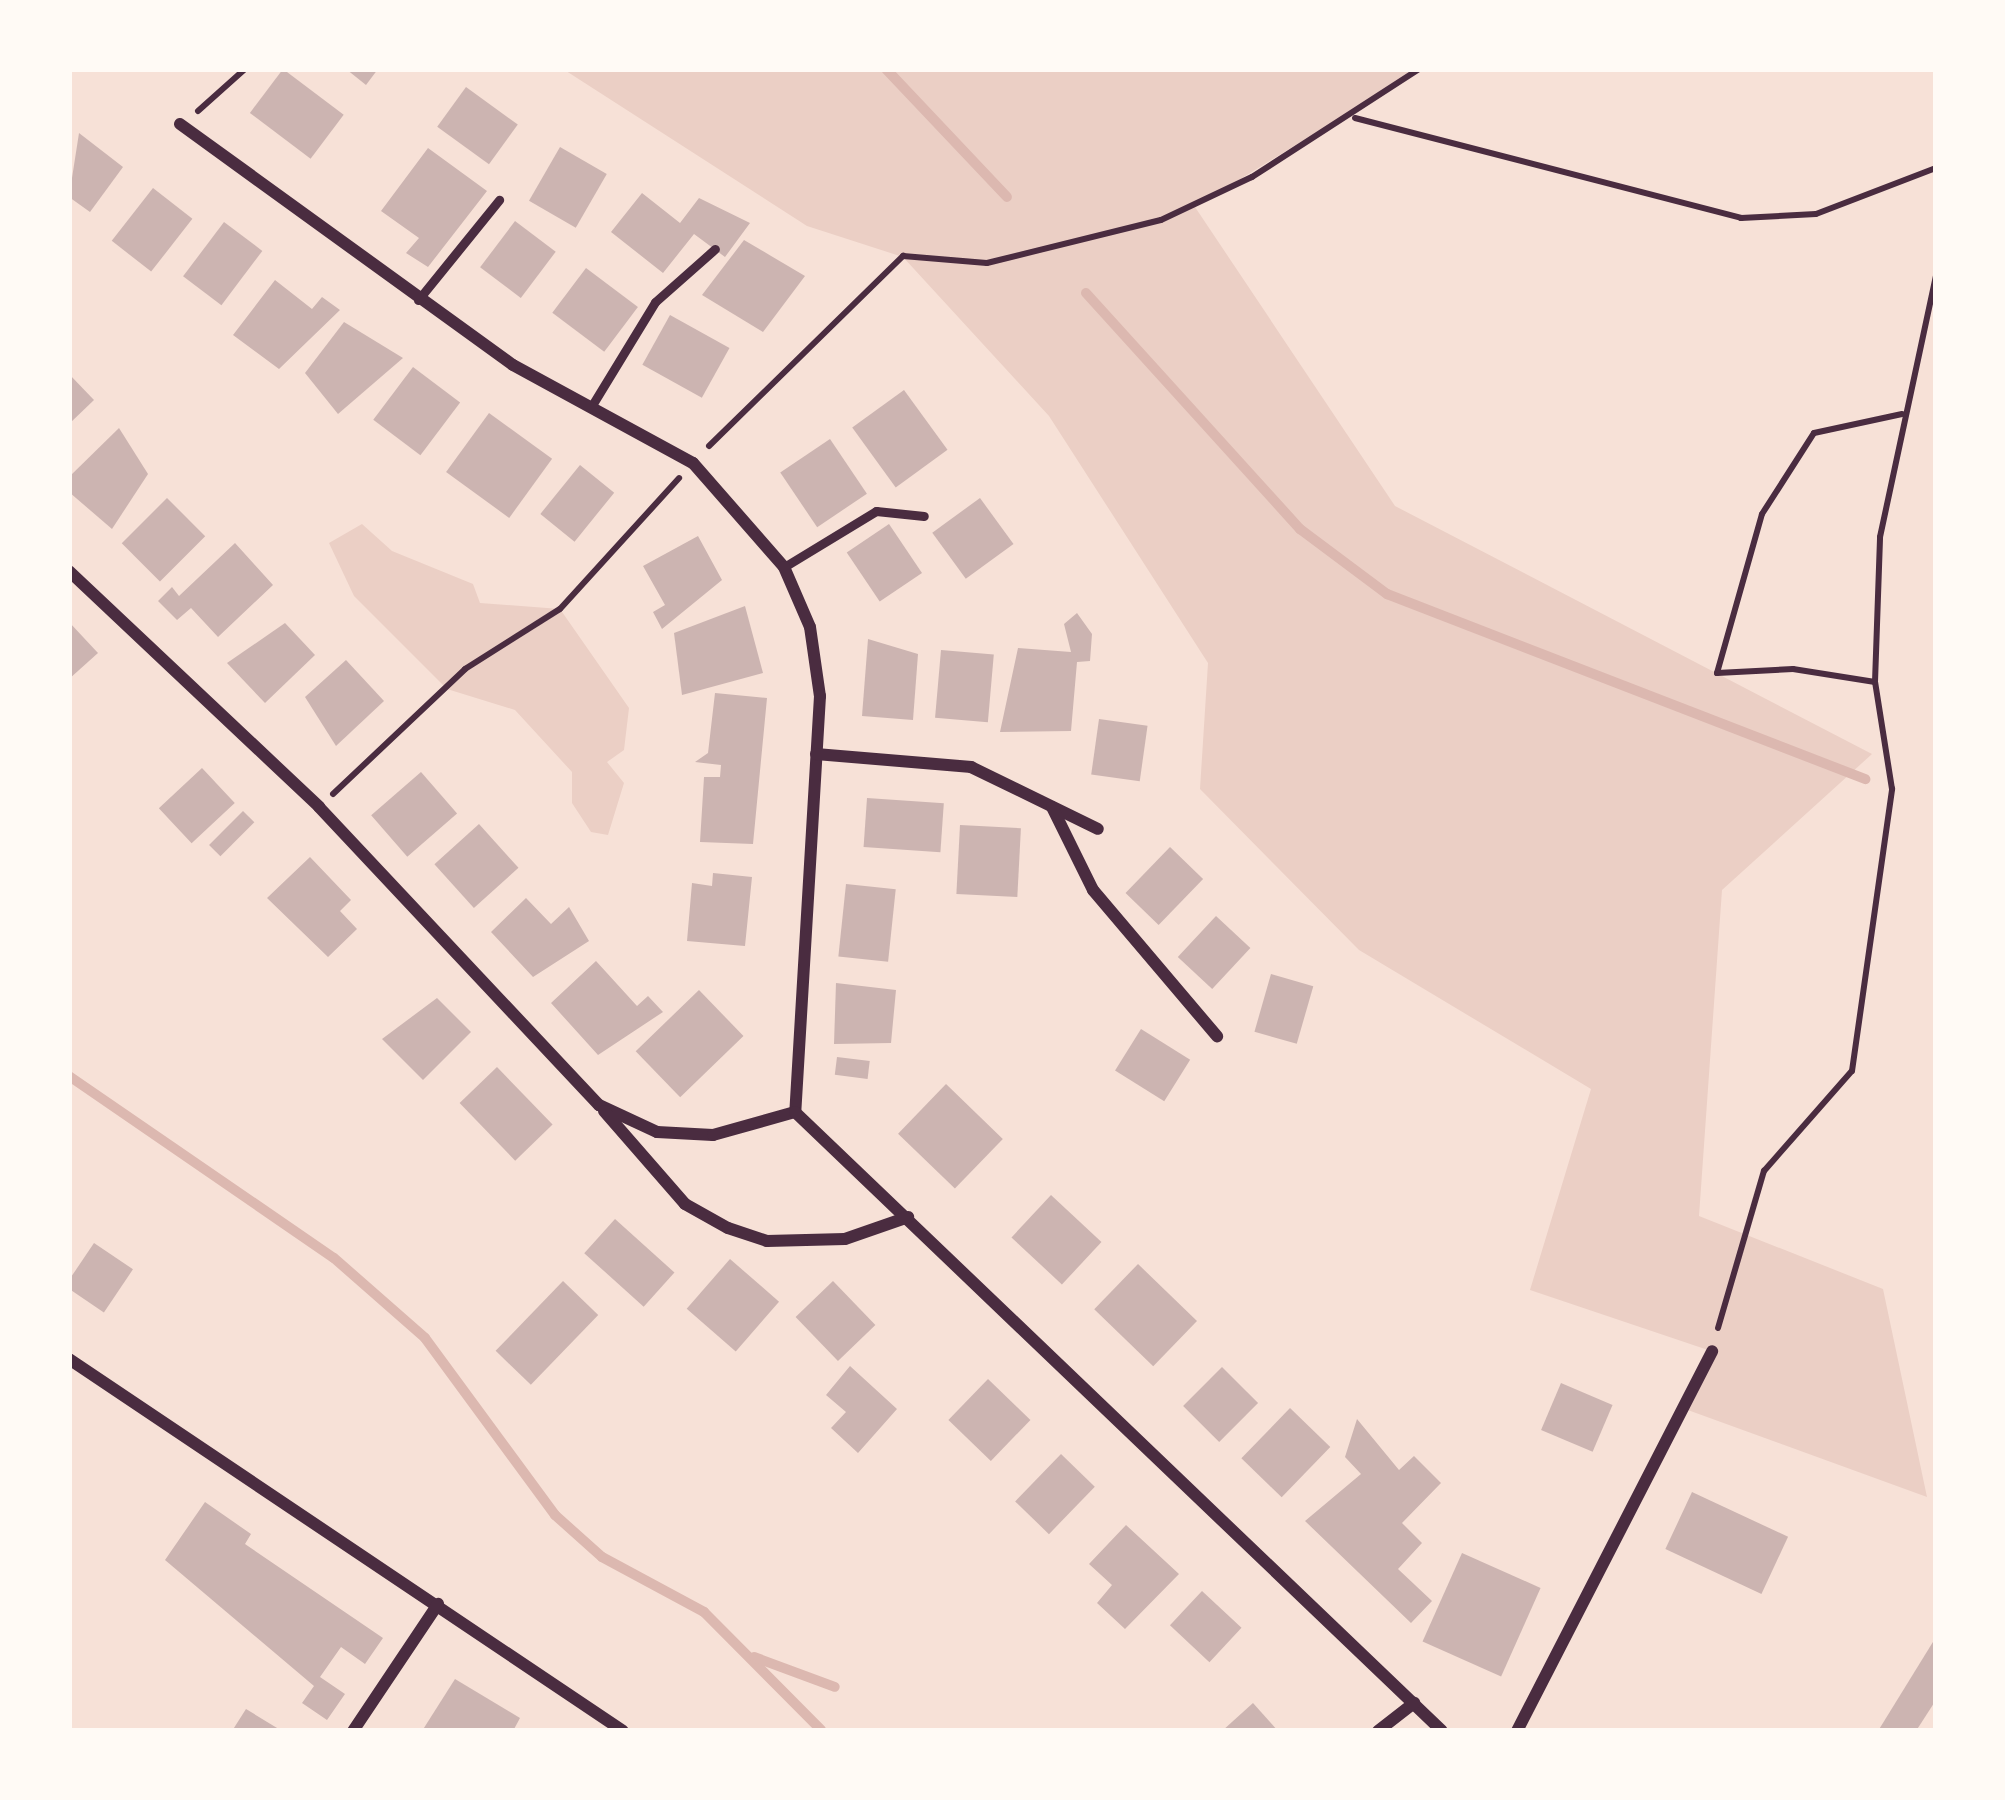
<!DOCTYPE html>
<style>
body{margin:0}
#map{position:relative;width:2005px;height:1800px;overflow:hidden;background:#f7e1d7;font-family:"Golos Text",sans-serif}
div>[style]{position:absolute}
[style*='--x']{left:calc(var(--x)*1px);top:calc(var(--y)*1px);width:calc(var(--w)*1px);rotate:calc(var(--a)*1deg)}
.green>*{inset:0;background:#ebcfc5}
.stream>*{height:10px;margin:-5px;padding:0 5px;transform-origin:5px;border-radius:5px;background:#dcb8b0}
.building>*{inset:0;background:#ccb4b1;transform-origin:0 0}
.path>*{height:6px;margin:-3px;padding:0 3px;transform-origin:3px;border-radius:3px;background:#4a2c40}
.service>*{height:9px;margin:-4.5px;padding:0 4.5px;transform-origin:4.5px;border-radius:4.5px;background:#4a2c40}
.minor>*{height:12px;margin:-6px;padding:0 6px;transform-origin:6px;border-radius:6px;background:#4a2c40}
span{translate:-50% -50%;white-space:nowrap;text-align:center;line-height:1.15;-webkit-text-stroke:9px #fffaf5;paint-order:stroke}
.frame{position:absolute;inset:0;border:72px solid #fffaf5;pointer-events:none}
</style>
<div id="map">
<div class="green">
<i style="clip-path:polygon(563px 69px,1419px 69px,1195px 207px,1395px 506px,1872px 754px,1722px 890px,1699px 1216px,1883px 1289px,1927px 1497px,1685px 1409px,1711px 1351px,1530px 1290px,1591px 1089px,1359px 950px,1200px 789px,1208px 663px,1049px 416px,903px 257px,807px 226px)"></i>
<i style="clip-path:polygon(362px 524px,392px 551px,473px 584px,480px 603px,560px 609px,629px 708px,624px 750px,607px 762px,624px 783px,608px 835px,591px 832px,572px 803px,572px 772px,515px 710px,447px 689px,354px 596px,329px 543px)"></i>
</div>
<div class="stream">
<i style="--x:886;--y:69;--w:176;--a:46.6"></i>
<i style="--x:1086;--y:293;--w:319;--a:47.8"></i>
<i style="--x:1300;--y:529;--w:109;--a:36.8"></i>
<i style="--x:1387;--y:594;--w:513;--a:21.16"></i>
<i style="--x:69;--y:1076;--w:321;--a:34.5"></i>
<i style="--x:334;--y:1258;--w:121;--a:41.3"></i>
<i style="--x:425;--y:1338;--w:220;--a:53.7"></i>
<i style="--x:555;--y:1515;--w:63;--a:41.8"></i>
<i style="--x:602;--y:1557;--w:116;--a:28.3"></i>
<i style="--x:704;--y:1612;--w:166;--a:45.2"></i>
<i style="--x:754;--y:1657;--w:86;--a:20.3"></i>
</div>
<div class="building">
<i style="left:283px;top:69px;width:76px;height:55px;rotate:37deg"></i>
<i style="clip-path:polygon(346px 69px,378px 69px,366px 85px)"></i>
<i style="left:466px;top:87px;width:64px;height:49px;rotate:36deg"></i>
<i style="clip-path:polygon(79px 133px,123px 167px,90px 212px,69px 197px)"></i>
<i style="left:560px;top:147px;width:54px;height:62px;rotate:30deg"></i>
<i style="clip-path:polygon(428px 148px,487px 191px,428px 267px,406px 253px,419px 238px,381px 211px)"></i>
<i style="left:153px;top:188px;width:50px;height:67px;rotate:38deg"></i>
<i style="clip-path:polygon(642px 193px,680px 223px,699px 198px,750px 223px,725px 257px,694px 234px,663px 273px,611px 232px)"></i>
<i style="left:515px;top:221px;width:51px;height:58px;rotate:37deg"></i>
<i style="left:224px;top:222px;width:48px;height:68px;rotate:37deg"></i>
<i style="clip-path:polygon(744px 240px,805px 276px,763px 332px,702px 295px)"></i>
<i style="left:586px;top:268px;width:65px;height:56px;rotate:37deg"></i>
<i style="clip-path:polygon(275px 280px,312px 309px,322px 297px,340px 310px,279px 369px,233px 335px)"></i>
<i style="left:670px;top:315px;width:68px;height:57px;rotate:29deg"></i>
<i style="clip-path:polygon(344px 322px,403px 358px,338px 414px,305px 373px)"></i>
<i style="left:413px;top:367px;width:59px;height:66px;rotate:37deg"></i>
<i style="clip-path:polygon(69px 374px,94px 400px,69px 424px)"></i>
<i style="left:904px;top:390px;width:74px;height:64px;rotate:54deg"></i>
<i style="left:489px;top:413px;width:78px;height:73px;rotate:36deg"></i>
<i style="clip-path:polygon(119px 428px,148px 474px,112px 529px,69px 492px,69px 477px)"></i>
<i style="left:830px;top:439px;width:66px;height:60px;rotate:56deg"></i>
<i style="left:580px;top:465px;width:44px;height:63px;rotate:39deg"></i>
<i style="left:167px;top:498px;width:54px;height:64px;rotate:45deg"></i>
<i style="left:980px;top:498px;width:57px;height:59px;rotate:54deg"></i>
<i style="left:889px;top:524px;width:59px;height:51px;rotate:56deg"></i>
<i style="clip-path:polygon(698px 536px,722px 580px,662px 629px,653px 612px,665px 605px,643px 566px)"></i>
<i style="clip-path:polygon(235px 543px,273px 585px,218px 637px,191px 608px,177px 620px,158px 601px,172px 587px,179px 596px)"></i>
<i style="clip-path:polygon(745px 606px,763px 673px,682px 695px,674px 633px)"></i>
<i style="clip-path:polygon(1077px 613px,1092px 634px,1090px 661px,1077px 662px,1071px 731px,1000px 732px,1018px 648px,1071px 652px,1064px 624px)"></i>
<i style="clip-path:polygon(69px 622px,98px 653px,69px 679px)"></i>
<i style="clip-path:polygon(285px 623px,315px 655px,265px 703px,227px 663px)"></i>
<i style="clip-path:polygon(868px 639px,918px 654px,913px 720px,862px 716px)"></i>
<i style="left:941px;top:650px;width:53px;height:68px;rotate:5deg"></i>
<i style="clip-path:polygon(346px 660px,384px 701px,336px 746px,305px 697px)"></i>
<i style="clip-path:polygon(715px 693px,767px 698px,753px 844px,700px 842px,704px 777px,720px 777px,721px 765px,695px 762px,708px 753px)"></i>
<i style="left:1099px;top:719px;width:49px;height:56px;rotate:8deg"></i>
<i style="left:202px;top:768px;width:48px;height:59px;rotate:47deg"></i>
<i style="left:421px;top:772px;width:55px;height:66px;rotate:49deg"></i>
<i style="left:867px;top:798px;width:77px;height:49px;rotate:4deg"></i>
<i style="left:243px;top:811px;width:16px;height:48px;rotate:45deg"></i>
<i style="left:479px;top:824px;width:59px;height:60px;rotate:48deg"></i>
<i style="left:960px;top:825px;width:61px;height:69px;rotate:3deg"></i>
<i style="left:1170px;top:847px;width:46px;height:64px;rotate:44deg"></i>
<i style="clip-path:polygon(310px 857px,351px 900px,340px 911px,357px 929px,328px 957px,267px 898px)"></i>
<i style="clip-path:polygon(713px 873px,752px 877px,745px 946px,687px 941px,692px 883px,712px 886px)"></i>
<i style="left:846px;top:884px;width:50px;height:73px;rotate:6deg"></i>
<i style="clip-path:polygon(526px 898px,551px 924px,569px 907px,589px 941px,533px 977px,491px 932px)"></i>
<i style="left:1216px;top:916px;width:47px;height:56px;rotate:43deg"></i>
<i style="clip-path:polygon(596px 961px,637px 1006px,648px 996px,663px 1012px,598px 1055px,551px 1003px)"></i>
<i style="left:1271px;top:974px;width:44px;height:60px;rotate:16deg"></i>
<i style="clip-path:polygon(836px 983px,896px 990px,891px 1043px,834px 1044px)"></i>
<i style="left:699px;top:990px;width:64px;height:88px;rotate:46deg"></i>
<i style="clip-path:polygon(437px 998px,471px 1032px,423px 1080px,382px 1039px)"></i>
<i style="left:1141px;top:1029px;width:58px;height:49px;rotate:32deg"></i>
<i style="left:837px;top:1057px;width:33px;height:18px;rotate:7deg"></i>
<i style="left:497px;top:1067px;width:80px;height:52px;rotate:46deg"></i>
<i style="left:946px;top:1084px;width:79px;height:69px;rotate:44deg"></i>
<i style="left:1051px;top:1195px;width:69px;height:58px;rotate:43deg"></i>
<i style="left:615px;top:1219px;width:80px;height:46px;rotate:42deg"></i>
<i style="left:94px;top:1243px;width:47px;height:52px;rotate:34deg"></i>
<i style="left:730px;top:1259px;width:65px;height:66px;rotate:41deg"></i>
<i style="left:1138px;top:1264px;width:82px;height:63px;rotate:44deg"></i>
<i style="left:563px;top:1281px;width:49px;height:97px;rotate:44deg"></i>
<i style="left:833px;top:1281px;width:61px;height:52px;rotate:46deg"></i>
<i style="clip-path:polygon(850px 1366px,897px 1409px,858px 1453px,831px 1428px,846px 1412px,826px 1395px)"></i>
<i style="left:1222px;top:1367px;width:51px;height:55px;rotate:45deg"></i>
<i style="left:988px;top:1379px;width:59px;height:57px;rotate:44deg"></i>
<i style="left:1561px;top:1383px;width:56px;height:51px;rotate:23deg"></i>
<i style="left:1290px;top:1408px;width:56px;height:70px;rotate:44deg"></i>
<i style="clip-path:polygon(1357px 1419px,1399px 1470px,1414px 1456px,1441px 1483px,1402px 1523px,1422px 1543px,1398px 1569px,1432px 1601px,1411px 1623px,1305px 1521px,1361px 1474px,1345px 1457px)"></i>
<i style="left:1061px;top:1454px;width:47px;height:66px;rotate:44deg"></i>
<i style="left:1692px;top:1492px;width:106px;height:63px;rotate:25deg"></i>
<i style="clip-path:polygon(205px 1502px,251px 1534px,245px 1544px,383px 1638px,365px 1664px,341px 1647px,320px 1677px,345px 1694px,327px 1720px,302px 1703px,314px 1686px,165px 1560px)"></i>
<i style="clip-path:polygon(1126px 1525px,1179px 1574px,1125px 1629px,1097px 1603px,1112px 1585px,1089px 1564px)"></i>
<i style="left:1462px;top:1553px;width:86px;height:97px;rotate:24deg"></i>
<i style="left:1202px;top:1591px;width:54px;height:47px;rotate:43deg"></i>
<i style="clip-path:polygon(1936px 1637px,1936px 1700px,1916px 1731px,1878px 1731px)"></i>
<i style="clip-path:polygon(455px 1679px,520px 1718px,513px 1731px,422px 1731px)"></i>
<i style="clip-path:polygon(1253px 1703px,1278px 1731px,1222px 1731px)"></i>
<i style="clip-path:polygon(246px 1709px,282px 1731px,232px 1731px)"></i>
</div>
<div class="path">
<i style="--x:198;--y:111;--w:63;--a:-41.8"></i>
<i style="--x:1355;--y:118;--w:399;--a:14.5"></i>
<i style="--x:1741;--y:218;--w:75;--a:-3.1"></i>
<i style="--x:1816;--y:214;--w:129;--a:-21"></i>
<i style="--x:709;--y:446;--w:272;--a:-44.4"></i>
<i style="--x:903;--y:256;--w:84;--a:4.8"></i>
<i style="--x:987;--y:263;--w:179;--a:-13.9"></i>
<i style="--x:1161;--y:220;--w:101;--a:-25.3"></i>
<i style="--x:1252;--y:177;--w:199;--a:-32.9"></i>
<i style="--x:1875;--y:682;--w:83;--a:-171"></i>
<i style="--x:1793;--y:669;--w:76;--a:177"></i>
<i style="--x:1717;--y:673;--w:165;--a:-74.2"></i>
<i style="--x:1762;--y:514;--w:96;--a:-57.3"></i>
<i style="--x:1814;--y:433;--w:90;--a:-12.2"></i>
<i style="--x:333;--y:794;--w:182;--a:-43.4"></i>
<i style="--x:465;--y:669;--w:112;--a:-32.3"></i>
<i style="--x:560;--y:609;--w:177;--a:-47.7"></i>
<i style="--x:1718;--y:1328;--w:164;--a:-73.7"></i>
<i style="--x:1764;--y:1171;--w:133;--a:-48.7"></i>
<i style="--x:1852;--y:1071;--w:285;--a:-81.9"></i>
<i style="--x:1892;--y:789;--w:108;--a:-99"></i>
<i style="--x:1875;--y:682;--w:145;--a:-88"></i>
<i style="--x:1880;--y:537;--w:268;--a:-77.9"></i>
</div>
<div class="service">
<i style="--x:418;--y:300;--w:129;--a:-51"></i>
<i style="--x:591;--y:407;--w:123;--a:-58.6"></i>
<i style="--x:655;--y:302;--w:80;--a:-41.5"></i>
<i style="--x:784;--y:567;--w:108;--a:-31.3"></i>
<i style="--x:876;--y:511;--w:48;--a:5.9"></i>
</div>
<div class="minor">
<i style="--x:180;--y:124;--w:411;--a:35.9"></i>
<i style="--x:513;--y:365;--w:205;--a:28.6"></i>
<i style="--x:693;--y:463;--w:138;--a:48.8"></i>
<i style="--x:784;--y:567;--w:65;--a:66.6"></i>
<i style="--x:810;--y:627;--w:70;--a:81.8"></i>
<i style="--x:820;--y:696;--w:417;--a:93.4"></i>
<i style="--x:69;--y:571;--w:344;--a:43.3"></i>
<i style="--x:319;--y:807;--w:409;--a:46.8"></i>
<i style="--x:599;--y:1105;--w:64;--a:25"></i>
<i style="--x:657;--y:1132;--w:56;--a:3.1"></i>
<i style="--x:713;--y:1135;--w:85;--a:-15.7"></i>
<i style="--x:795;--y:1112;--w:895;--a:43.73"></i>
<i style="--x:816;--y:754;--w:156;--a:4.8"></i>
<i style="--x:971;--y:767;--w:141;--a:26"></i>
<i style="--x:1052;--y:807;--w:93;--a:63.7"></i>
<i style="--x:1093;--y:890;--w:192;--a:49.7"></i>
<i style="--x:604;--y:1111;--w:123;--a:48.9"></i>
<i style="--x:685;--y:1204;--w:49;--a:29.2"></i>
<i style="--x:728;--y:1228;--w:41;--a:18.4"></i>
<i style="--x:767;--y:1241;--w:78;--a:-1.5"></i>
<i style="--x:845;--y:1239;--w:67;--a:-19.2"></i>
<i style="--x:69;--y:1359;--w:667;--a:33.88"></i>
<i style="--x:353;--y:1731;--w:153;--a:-56.2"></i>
<i style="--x:1378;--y:1731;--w:46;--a:-37.9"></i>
<i style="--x:1517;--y:1731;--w:427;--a:-62.8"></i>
</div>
<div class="frame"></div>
</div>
